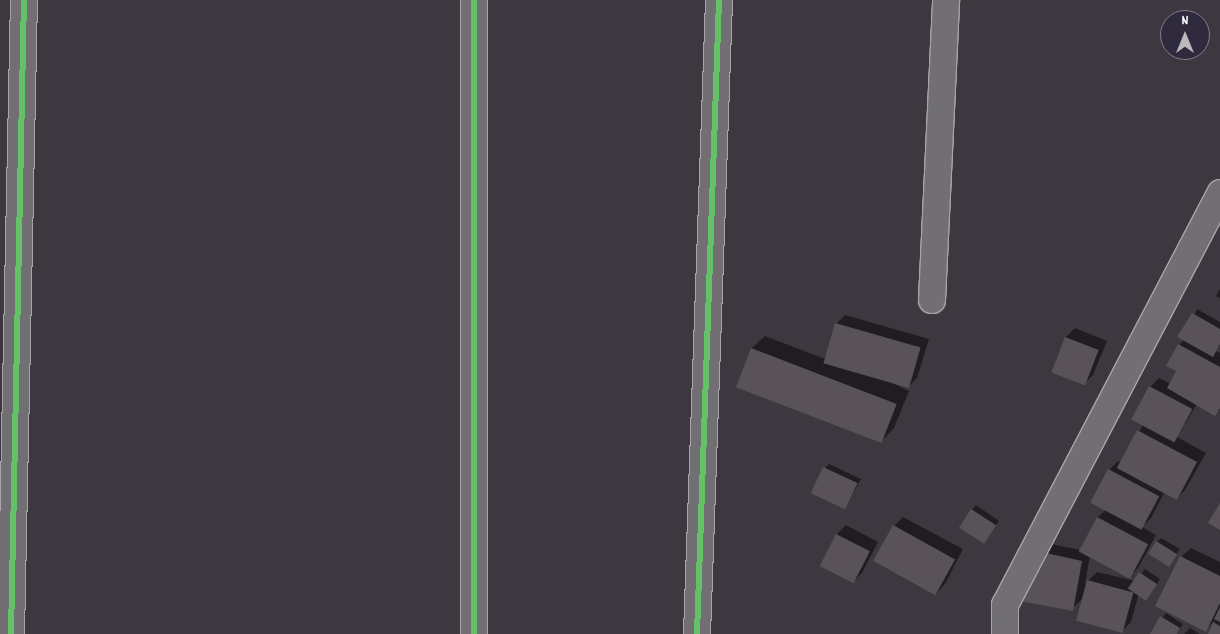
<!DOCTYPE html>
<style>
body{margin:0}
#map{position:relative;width:1220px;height:634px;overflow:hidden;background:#3d3840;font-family:Dekko,sans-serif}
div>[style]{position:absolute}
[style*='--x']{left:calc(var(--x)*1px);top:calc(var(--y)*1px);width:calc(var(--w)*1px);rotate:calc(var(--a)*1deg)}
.shadow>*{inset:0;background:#0007}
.building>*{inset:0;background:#595357;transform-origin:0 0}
.roads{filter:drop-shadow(1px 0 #a8a5a9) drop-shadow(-1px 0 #a8a5a9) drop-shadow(0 1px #a8a5a9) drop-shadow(0 -1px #a8a5a9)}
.minor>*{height:26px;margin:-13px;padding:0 13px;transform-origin:13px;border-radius:13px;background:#716f74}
.cycleway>*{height:6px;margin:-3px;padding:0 3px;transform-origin:3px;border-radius:3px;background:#61c268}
span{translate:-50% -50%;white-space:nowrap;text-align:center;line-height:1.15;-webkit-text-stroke:5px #2f2a3d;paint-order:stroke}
.north{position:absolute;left:1160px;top:10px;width:50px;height:50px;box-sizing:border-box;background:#2f2a3d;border:1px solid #827f8b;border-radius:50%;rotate:0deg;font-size:14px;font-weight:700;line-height:20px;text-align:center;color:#fff}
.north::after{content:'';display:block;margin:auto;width:18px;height:22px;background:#bbb9bc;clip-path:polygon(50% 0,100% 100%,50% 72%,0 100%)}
</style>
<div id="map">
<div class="shadow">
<i style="clip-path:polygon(1220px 289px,1220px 298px,1216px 296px)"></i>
<i style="clip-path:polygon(1197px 309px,1220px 322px,1220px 345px,1216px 351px,1220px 353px,1220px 409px,1215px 414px,1197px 404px,1177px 437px,1206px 453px,1185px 490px,1176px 499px,1164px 493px,1151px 518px,1142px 527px,1156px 535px,1138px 568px,1129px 577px,1090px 556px,1085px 584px,1097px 572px,1135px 581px,1145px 569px,1160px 579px,1151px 594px,1139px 593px,1131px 622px,1122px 631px,1083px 598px,1072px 609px,1022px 600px,1047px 543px,1080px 550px,1098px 517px,1107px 509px,1109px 470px,1118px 461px,1121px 462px,1143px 425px,1150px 387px,1159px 378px,1171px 384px,1178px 371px,1179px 345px,1185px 339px)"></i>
<i style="clip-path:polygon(845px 315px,929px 339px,917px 378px,908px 387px,888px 381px,909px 391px,894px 428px,882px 441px,738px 386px,752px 348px,765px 336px,825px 359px,836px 324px)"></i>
<i style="clip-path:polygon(1075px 328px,1107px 341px,1093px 375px,1084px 384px,1066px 337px)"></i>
<i style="clip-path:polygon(829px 464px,861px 479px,845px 507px,825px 468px)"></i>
<i style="clip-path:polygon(976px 505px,999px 521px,987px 538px,972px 510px)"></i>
<i style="clip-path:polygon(903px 517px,963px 549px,945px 584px,936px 593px,894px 526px)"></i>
<i style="clip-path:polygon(846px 525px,878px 542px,862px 573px,853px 582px,837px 534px)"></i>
<i style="clip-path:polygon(1161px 538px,1180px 549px,1169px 565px,1157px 542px)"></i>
<i style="clip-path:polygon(1191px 548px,1220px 562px,1220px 634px,1209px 634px,1215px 620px,1205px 630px,1156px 606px,1181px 557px)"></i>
<i style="clip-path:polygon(1166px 613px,1183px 624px,1177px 634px,1151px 634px)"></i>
<i style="clip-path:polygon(1190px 628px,1200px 634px,1184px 634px)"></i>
</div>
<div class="building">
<i style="clip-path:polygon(1192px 313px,1220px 329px,1220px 344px,1213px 357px,1177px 337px)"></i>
<i style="left:835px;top:323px;width:89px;height:42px;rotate:16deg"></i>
<i style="left:1065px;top:337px;width:36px;height:38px;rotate:21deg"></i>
<i style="clip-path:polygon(1178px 344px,1220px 367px,1220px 408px,1215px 416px,1167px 388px,1176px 371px,1166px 366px)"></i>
<i style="left:751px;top:348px;width:156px;height:42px;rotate:21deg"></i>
<i style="left:1149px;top:386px;width:49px;height:38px;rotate:28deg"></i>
<i style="left:1137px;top:430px;width:68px;height:43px;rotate:28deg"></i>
<i style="left:823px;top:467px;width:38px;height:29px;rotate:25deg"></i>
<i style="left:1108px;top:469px;width:58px;height:38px;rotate:28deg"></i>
<i style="clip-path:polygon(1220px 503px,1220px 530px,1208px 523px)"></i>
<i style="left:971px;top:509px;width:30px;height:22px;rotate:33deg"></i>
<i style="left:1097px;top:517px;width:58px;height:39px;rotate:28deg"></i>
<i style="left:893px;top:525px;width:71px;height:41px;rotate:29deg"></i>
<i style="left:836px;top:534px;width:38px;height:36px;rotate:27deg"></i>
<i style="left:1156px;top:541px;width:25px;height:15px;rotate:32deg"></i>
<i style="clip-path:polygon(1037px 551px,1082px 561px,1073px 611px,1020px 601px)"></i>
<i style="clip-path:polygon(1180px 556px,1220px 576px,1220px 603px,1206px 632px,1155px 606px)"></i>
<i style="left:1139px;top:572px;width:22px;height:20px;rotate:34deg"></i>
<i style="left:1087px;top:580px;width:48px;height:42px;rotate:15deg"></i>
<i style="clip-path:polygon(1220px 607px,1220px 622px,1214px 619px)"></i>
<i style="clip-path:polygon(1160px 616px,1180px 628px,1177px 634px,1150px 634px)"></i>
<i style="clip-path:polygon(1213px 622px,1220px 626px,1220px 634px,1208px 634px)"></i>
</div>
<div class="roads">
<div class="minor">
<i style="--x:474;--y:0;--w:634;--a:90"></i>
<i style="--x:932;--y:300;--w:300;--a:-87.3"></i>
<i style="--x:11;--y:634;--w:634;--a:-88.83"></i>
<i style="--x:697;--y:634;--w:634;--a:-88.01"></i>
<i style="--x:1005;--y:634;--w:29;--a:-90"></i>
<i style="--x:1005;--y:605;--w:465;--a:-62.4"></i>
</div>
</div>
<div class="cycleway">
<i style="--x:474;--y:0;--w:634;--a:90"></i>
<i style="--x:11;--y:634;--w:634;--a:-88.83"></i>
<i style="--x:697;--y:634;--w:634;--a:-88.01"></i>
</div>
<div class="north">N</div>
</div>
